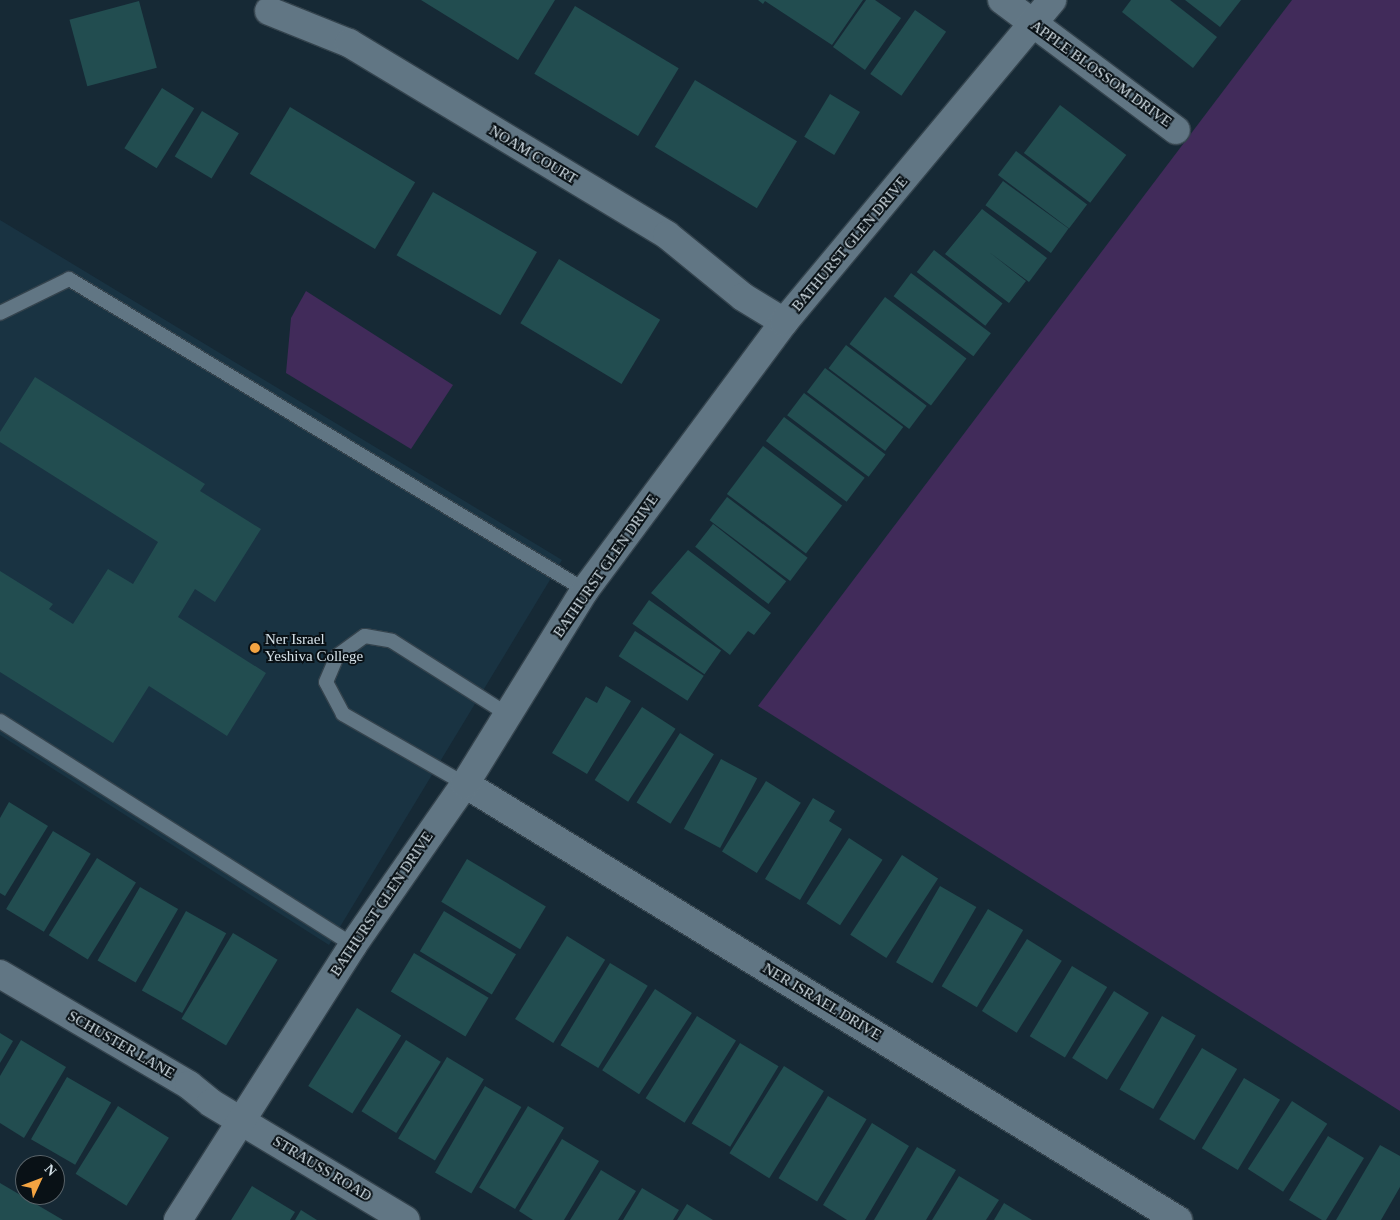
<!DOCTYPE html>
<style>
body{margin:0}
#map{position:relative;width:1400px;height:1220px;overflow:hidden;background:#162935;font-family:"Times New Roman",serif}
div>[style]{position:absolute}
[style*='--x']{left:calc(var(--x)*1px);top:calc(var(--y)*1px);width:calc(var(--w)*1px);rotate:calc(var(--a)*1deg)}
.built>*{inset:0;background:#193342}
.green>*{inset:0;background:#412b5a}
.building>*{inset:0;background:#224d50;transform-origin:0 0}
.roads{filter:drop-shadow(1px 0 #34434d) drop-shadow(-1px 0 #34434d) drop-shadow(0 1px #34434d) drop-shadow(0 -1px #34434d)}
.lane>*{height:14px;margin:-7px;padding:0 7px;transform-origin:7px;border-radius:7px;background:#617684}
.street>*{height:28px;margin:-14px;padding:0 14px;transform-origin:14px;border-radius:14px;background:#617684}
.dots>*{width:14px;height:14px;translate:-50% -50%;box-sizing:border-box;border:2px solid #091116;border-radius:50%}
span{translate:-50% -50%;white-space:nowrap;text-align:center;line-height:1.15;-webkit-text-stroke:4px #091116;paint-order:stroke}
.street-label{font-size:15px;color:#d4e0e7}
.poi-label{font-size:15px;color:#d4e0e7}
.left{translate:0 -50%;text-align:left}
.north{position:absolute;left:15px;top:1155px;width:50px;height:50px;box-sizing:border-box;background:#091116;border:1px solid #5a646a;border-radius:50%;rotate:47deg;font-size:14px;font-weight:700;line-height:20px;text-align:center;color:#d4e0e7}
.north::after{content:'';display:block;margin:auto;width:18px;height:22px;background:#f3a442;clip-path:polygon(50% 0,100% 100%,50% 72%,0 100%)}
</style>
<div id="map">
<div class="built">
<i style="clip-path:polygon(0 220px,562px 560px,329px 945px,0 735px)"></i>
</div>
<div class="green">
<i style="clip-path:polygon(1292px 0,1400px 0,1400px 1111px,758px 706px)"></i>
<i style="clip-path:polygon(306px 291px,453px 385px,411px 449px,286px 373px,291px 318px)"></i>
</div>
<div class="building">
<i style="clip-path:polygon(421px 0,555px 0,518px 60px)"></i>
<i style="clip-path:polygon(758px 0,863px 0,832px 45px,765px 1px,763px 4px)"></i>
<i style="clip-path:polygon(866px 0,875px 0,901px 18px,865px 70px,833px 47px)"></i>
<i style="clip-path:polygon(1131px 0,1170px 0,1217px 37px,1193px 68px,1122px 12px)"></i>
<i style="clip-path:polygon(1185px 0,1241px 0,1220px 27px)"></i>
<i style="left:139px;top:1px;width:69px;height:72px;rotate:75deg"></i>
<i style="left:575px;top:6px;width:121px;height:79px;rotate:31deg"></i>
<i style="left:915px;top:10px;width:38px;height:78px;rotate:35deg"></i>
<i style="left:695px;top:80px;width:119px;height:78px;rotate:31deg"></i>
<i style="left:162px;top:88px;width:38px;height:71px;rotate:32deg"></i>
<i style="left:830px;top:94px;width:35px;height:50px;rotate:31deg"></i>
<i style="left:1060px;top:105px;width:83px;height:60px;rotate:37deg"></i>
<i style="left:290px;top:107px;width:146px;height:78px;rotate:31deg"></i>
<i style="left:202px;top:111px;width:43px;height:53px;rotate:31deg"></i>
<i style="left:1016px;top:151px;width:89px;height:30px;rotate:37deg"></i>
<i style="left:1003px;top:181px;width:81px;height:30px;rotate:36deg"></i>
<i style="left:433px;top:192px;width:120px;height:73px;rotate:30deg"></i>
<i style="clip-path:polygon(982px 209px,1047px 258px,1029px 282px,989px 252px,1026px 281px,1009px 303px,945px 254px)"></i>
<i style="left:934px;top:250px;width:87px;height:28px;rotate:38deg"></i>
<i style="left:559px;top:259px;width:118px;height:75px;rotate:31deg"></i>
<i style="left:911px;top:273px;width:100px;height:29px;rotate:37deg"></i>
<i style="left:885px;top:297px;width:102px;height:59px;rotate:37deg"></i>
<i style="left:846px;top:345px;width:101px;height:29px;rotate:37deg"></i>
<i style="left:825px;top:368px;width:98px;height:30px;rotate:37deg"></i>
<i style="clip-path:polygon(35px 377px,205px 484px,200px 491px,261px 529px,215px 602px,195px 589px,178px 617px,266px 673px,227px 736px,149px 686px,113px 743px,0 672px,0 571px,53px 604px,49px 609px,73px 624px,108px 569px,133px 584px,158px 542px,0 442px,0 432px)"></i>
<i style="left:804px;top:393px;width:102px;height:28px;rotate:37deg"></i>
<i style="left:784px;top:417px;width:101px;height:30px;rotate:37deg"></i>
<i style="left:763px;top:446px;width:99px;height:60px;rotate:37deg"></i>
<i style="left:727px;top:497px;width:101px;height:29px;rotate:37deg"></i>
<i style="left:713px;top:524px;width:93px;height:29px;rotate:38deg"></i>
<i style="clip-path:polygon(688px 550px,771px 613px,754px 635px,748px 631px,730px 655px,651px 593px)"></i>
<i style="left:649px;top:600px;width:88px;height:29px;rotate:35deg"></i>
<i style="left:635px;top:631px;width:82px;height:30px;rotate:33deg"></i>
<i style="clip-path:polygon(606px 686px,631px 701px,587px 774px,552px 753px,586px 697px,597px 703px)"></i>
<i style="left:642px;top:707px;width:40px;height:87px;rotate:33deg"></i>
<i style="left:680px;top:733px;width:40px;height:82px;rotate:32deg"></i>
<i style="left:721px;top:759px;width:41px;height:79px;rotate:28deg"></i>
<i style="left:766px;top:781px;width:41px;height:83px;rotate:32deg"></i>
<i style="clip-path:polygon(813px 798px,835px 811px,829px 821px,842px 829px,800px 900px,765px 879px)"></i>
<i style="clip-path:polygon(9px 802px,48px 826px,5px 896px,0 893px,0 818px)"></i>
<i style="left:53px;top:831px;width:44px;height:91px;rotate:31deg"></i>
<i style="left:849px;top:838px;width:40px;height:78px;rotate:33deg"></i>
<i style="left:902px;top:855px;width:43px;height:95px;rotate:33deg"></i>
<i style="left:97px;top:858px;width:46px;height:91px;rotate:32deg"></i>
<i style="left:467px;top:859px;width:92px;height:50px;rotate:31deg"></i>
<i style="left:940px;top:886px;width:42px;height:88px;rotate:30deg"></i>
<i style="left:140px;top:887px;width:44px;height:85px;rotate:30deg"></i>
<i style="left:988px;top:909px;width:41px;height:90px;rotate:31deg"></i>
<i style="left:186px;top:911px;width:46px;height:91px;rotate:29deg"></i>
<i style="left:444px;top:911px;width:84px;height:47px;rotate:31deg"></i>
<i style="left:233px;top:933px;width:52px;height:100px;rotate:31deg"></i>
<i style="left:567px;top:936px;width:45px;height:98px;rotate:32deg"></i>
<i style="left:1027px;top:939px;width:41px;height:85px;rotate:32deg"></i>
<i style="left:414px;top:953px;width:87px;height:45px;rotate:31deg"></i>
<i style="left:610px;top:963px;width:44px;height:96px;rotate:31deg"></i>
<i style="left:1072px;top:966px;width:41px;height:82px;rotate:31deg"></i>
<i style="left:655px;top:989px;width:44px;height:97px;rotate:33deg"></i>
<i style="left:1114px;top:991px;width:41px;height:79px;rotate:32deg"></i>
<i style="left:357px;top:1008px;width:52px;height:92px;rotate:32deg"></i>
<i style="left:697px;top:1016px;width:46px;height:97px;rotate:32deg"></i>
<i style="left:1162px;top:1016px;width:39px;height:85px;rotate:30deg"></i>
<i style="clip-path:polygon(0 1033px,13px 1041px,0 1063px)"></i>
<i style="clip-path:polygon(21px 1040px,66px 1067px,24px 1138px,0 1123px,0 1076px)"></i>
<i style="left:406px;top:1040px;width:41px;height:84px;rotate:32deg"></i>
<i style="left:740px;top:1043px;width:45px;height:94px;rotate:31deg"></i>
<i style="left:1202px;top:1048px;width:41px;height:83px;rotate:31deg"></i>
<i style="left:447px;top:1057px;width:43px;height:95px;rotate:31deg"></i>
<i style="left:784px;top:1066px;width:47px;height:103px;rotate:32deg"></i>
<i style="left:67px;top:1077px;width:51px;height:72px;rotate:30deg"></i>
<i style="left:1244px;top:1078px;width:42px;height:82px;rotate:31deg"></i>
<i style="left:485px;top:1086px;width:42px;height:100px;rotate:30deg"></i>
<i style="left:828px;top:1096px;width:45px;height:96px;rotate:31deg"></i>
<i style="left:1292px;top:1101px;width:42px;height:81px;rotate:33deg"></i>
<i style="left:118px;top:1106px;width:60px;height:80px;rotate:32deg"></i>
<i style="left:528px;top:1106px;width:42px;height:95px;rotate:31deg"></i>
<i style="clip-path:polygon(872px 1123px,909px 1146px,865px 1220px,847px 1220px,823px 1205px)"></i>
<i style="clip-path:polygon(1328px 1136px,1364px 1158px,1326px 1220px,1322px 1220px,1289px 1200px)"></i>
<i style="clip-path:polygon(562px 1139px,599px 1161px,564px 1220px,533px 1220px,519px 1211px)"></i>
<i style="clip-path:polygon(1380px 1145px,1400px 1156px,1400px 1187px,1381px 1220px,1336px 1220px)"></i>
<i style="clip-path:polygon(917px 1147px,956px 1170px,926px 1220px,874px 1220px)"></i>
<i style="clip-path:polygon(601px 1170px,636px 1191px,618px 1220px,570px 1220px)"></i>
<i style="clip-path:polygon(959px 1176px,999px 1200px,986px 1220px,932px 1220px)"></i>
<i style="clip-path:polygon(0 1183px,63px 1220px,0 1220px)"></i>
<i style="clip-path:polygon(252px 1186px,295px 1212px,290px 1220px,231px 1220px)"></i>
<i style="clip-path:polygon(642px 1188px,679px 1210px,673px 1220px,623px 1220px)"></i>
<i style="clip-path:polygon(1004px 1203px,1032px 1220px,994px 1220px)"></i>
<i style="clip-path:polygon(687px 1204px,713px 1220px,677px 1220px)"></i>
<i style="clip-path:polygon(301px 1210px,317px 1220px,295px 1220px)"></i>
</div>
<div class="roads">
<div class="lane">
<i style="--x:0;--y:313;--w:77;--a:-26.2"></i>
<i style="--x:69;--y:279;--w:602;--a:31.08"></i>
<i style="--x:0;--y:721;--w:418;--a:32.4"></i>
<i style="--x:465;--y:784;--w:141;--a:-150.2"></i>
<i style="--x:343;--y:714;--w:36;--a:-118"></i>
<i style="--x:326;--y:682;--w:28;--a:-67"></i>
<i style="--x:337;--y:656;--w:34;--a:-36"></i>
<i style="--x:365;--y:636;--w:27;--a:10"></i>
<i style="--x:392;--y:641;--w:136;--a:32.4"></i>
</div>
<div class="street">
<i style="--x:1002;--y:0;--w:217;--a:36.8"></i>
<i style="--x:269;--y:11;--w:86;--a:21.8"></i>
<i style="--x:349;--y:43;--w:371;--a:31.1"></i>
<i style="--x:667;--y:235;--w:98;--a:39.2"></i>
<i style="--x:743;--y:297;--w:48;--a:31.4"></i>
<i style="--x:465;--y:784;--w:836;--a:31.45"></i>
<i style="--x:0;--y:974;--w:219;--a:30.4"></i>
<i style="--x:189;--y:1085;--w:28;--a:39"></i>
<i style="--x:211;--y:1103;--w:227;--a:31"></i>
<i style="--x:178;--y:1220;--w:326;--a:-57.5"></i>
<i style="--x:353;--y:945;--w:196;--a:-55.2"></i>
<i style="--x:465;--y:784;--w:228;--a:-58.3"></i>
<i style="--x:585;--y:590;--w:334;--a:-53.4"></i>
<i style="--x:784;--y:322;--w:419;--a:-50.2"></i>
</div>
</div>
<div class="dots">
<i style="left:255px;top:648px;background:#f3a442"></i>
</div>
<div class="street-label">
<span style="left:1101px;top:74px;rotate:36deg">APPLE BLOSSOM DRIVE</span>
<span style="left:533px;top:155px;rotate:31deg">NOAM COURT</span>
<span style="left:850px;top:244px;rotate:-50deg">BATHURST GLEN DRIVE</span>
<span style="left:606px;top:566px;rotate:-55deg">BATHURST GLEN DRIVE</span>
<span style="left:382px;top:904px;rotate:-56deg">BATHURST GLEN DRIVE</span>
<span style="left:822px;top:1002px;rotate:31deg">NER ISRAEL DRIVE</span>
<span style="left:121px;top:1045px;rotate:30deg">SCHUSTER LANE</span>
<span style="left:322px;top:1169px;rotate:31deg">STRAUSS ROAD</span>
</div>
<div class="poi-label">
<span class="left" style="left:265px;top:648px">Ner Israel<br>Yeshiva College</span>
</div>
<div class="north">N</div>
</div>
